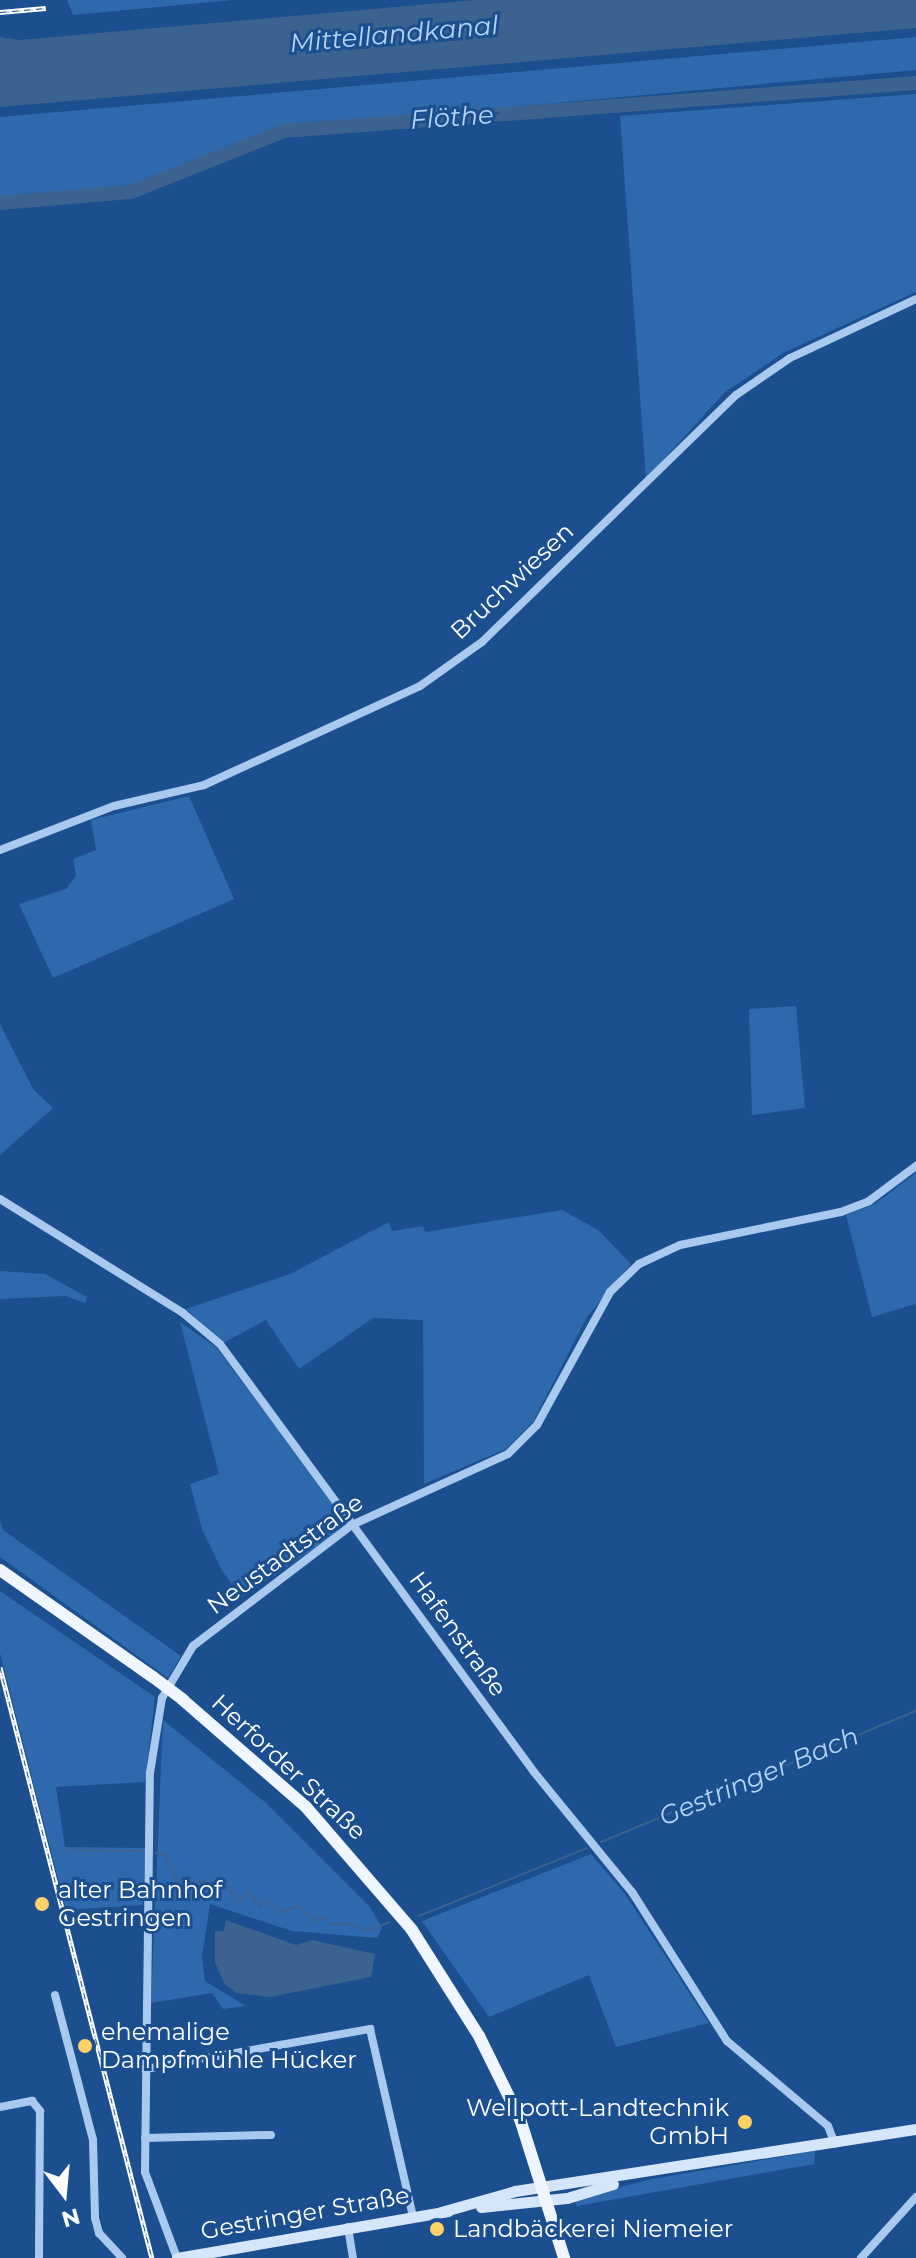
<!DOCTYPE html>
<meta charset="utf-8">
<style>
body{margin:0}
#map{position:relative;width:916px;height:2258px;overflow:hidden;background:#1b4f8f;font-family:Montserrat,sans-serif}
div>[style]{position:absolute}
[style*='--x']{left:calc(var(--x)*1px);top:calc(var(--y)*1px);width:calc(var(--w)*1px);rotate:calc(var(--a)*1deg)}
.green>*{inset:0;background:#2e69ad}
.water>*{inset:0;background:#3c6290}
.stream>*{height:2px;margin:-1px;padding:0 1px;transform-origin:1px;border-radius:1px;background:#3c6290}
.river>*{height:14px;margin:-7px;padding:0 7px;transform-origin:7px;border-radius:7px;background:#3c6290}
.minor>*{height:8px;margin:-4px;padding:0 4px;transform-origin:4px;border-radius:4px;background:#a9c9ee}
.secondary>*{height:11px;margin:-5.5px;padding:0 5.5px;transform-origin:5.5px;border-radius:5.5px;background:#d6e6fa}
.primary>*{height:12px;margin:-6px;padding:0 6px;transform-origin:6px;border-radius:6px;background:#f0f6ff}
.rail>*{height:5px;margin-top:-2.5px;transform-origin:0;background:repeating-linear-gradient(90deg,#1b4f8f 0 6px,#fff 0 12px);box-sizing:border-box;border-block:2px solid #fff}
.primary-bridge>*{height:12px;margin:-6px;padding:0 6px;transform-origin:6px;border-radius:6px;background:#f0f6ff}
.dots>*{width:22px;height:22px;translate:-50% -50%;box-sizing:border-box;border:4px solid #1b4f8f;border-radius:50%}
span{translate:-50% -50%;white-space:nowrap;text-align:center;line-height:1.15;-webkit-text-stroke:6px #1b4f8f;paint-order:stroke}
.street-label{font-size:24px;color:#fff}
.poi-label{font-size:24px;color:#fff}
.left{translate:0 -50%;text-align:left}
.right{translate:-100% -50%;text-align:right}
.water-label{font-size:26px;color:#b5d3f5;font-style:italic}
.north{position:absolute;left:24px;top:2154px;width:80px;height:80px;-webkit-text-stroke:6px #1b4f8f;paint-order:stroke;rotate:164deg;font-size:22px;font-weight:700;line-height:32px;text-align:center;color:#fff}
.north::after{content:'';display:block;margin:auto;width:28px;height:36px;background:#fff;clip-path:polygon(50% 0,100% 100%,50% 72%,0 100%)}
</style>
<div id="map">
<div class="green">
<i style="clip-path:polygon(67px 0,233px 0,73px 15px)"></i>
<i style="clip-path:polygon(916px 37px,916px 70px,283px 128px,130px 189px,0 200px,0 117px)"></i>
<i style="clip-path:polygon(916px 94px,916px 292px,783px 353px,724px 393px,646px 479px,620px 116px)"></i>
<i style="clip-path:polygon(189px 796px,234px 899px,53px 978px,19px 904px,66px 889px,76px 876px,73px 859px,96px 850px,91px 820px)"></i>
<i style="clip-path:polygon(796px 1006px,805px 1108px,752px 1115px,749px 1009px)"></i>
<i style="clip-path:polygon(0 1024px,33px 1089px,53px 1108px,0 1155px)"></i>
<i style="clip-path:polygon(916px 1173px,916px 1304px,872px 1317px,846px 1215px,875px 1204px)"></i>
<i style="clip-path:polygon(562px 1210px,598px 1230px,631px 1264px,587px 1317px,533px 1422px,506px 1449px,424px 1484px,423px 1320px,373px 1318px,299px 1369px,266px 1320px,223px 1343px,186px 1309px,290px 1274px,389px 1222px,392px 1231px,423px 1226px,425px 1232px)"></i>
<i style="clip-path:polygon(0 1271px,45px 1274px,87px 1297px,85px 1303px,66px 1296px,0 1299px)"></i>
<i style="clip-path:polygon(180px 1322px,216px 1347px,349px 1525px,242px 1597px,222px 1571px,202px 1529px,190px 1484px,219px 1474px)"></i>
<i style="clip-path:polygon(0 1520px,3px 1530px,181px 1656px,168px 1678px,0 1557px)"></i>
<i style="clip-path:polygon(0 1591px,155px 1697px,145px 1782px,56px 1787px,65px 1847px,145px 1848px,143px 1905px,66px 1910px,0 1653px)"></i>
<i style="clip-path:polygon(163px 1720px,266px 1803px,370px 1907px,382px 1928px,377px 1938px,292px 1931px,210px 1904px,202px 1957px,205px 1981px,246px 2006px,223px 2009px,212px 1993px,151px 2003px)"></i>
<i style="clip-path:polygon(591px 1854px,625px 1894px,709px 2023px,616px 2047px,589px 1975px,489px 2017px,422px 1921px)"></i>
<i style="clip-path:polygon(815px 2151px,814px 2164px,577px 2206px,575px 2200px,647px 2180px)"></i>
</div>
<div class="water">
<i style="clip-path:polygon(475px 0,916px 0,916px 28px,0 107px,0 37px,19px 40px)"></i>
<i style="clip-path:polygon(226px 1920px,296px 1945px,312px 1940px,375px 1954px,371px 1977px,270px 1997px,236px 1993px,224px 1983px,215px 1962px,215px 1931px,224px 1931px)"></i>
</div>
<div class="stream">
<i style="--x:601;--y:1842;--w:341;--a:-22.6"></i>
<i style="--x:67;--y:1850;--w:76;--a:0.8"></i>
<i style="--x:156;--y:1853;--w:9;--a:18"></i>
<i style="--x:165;--y:1856;--w:29;--a:65"></i>
<i style="--x:177;--y:1882;--w:13;--a:-29"></i>
<i style="--x:188;--y:1876;--w:10;--a:73"></i>
<i style="--x:191;--y:1886;--w:14;--a:-25"></i>
<i style="--x:204;--y:1880;--w:14;--a:60"></i>
<i style="--x:211;--y:1892;--w:16;--a:-22"></i>
<i style="--x:226;--y:1886;--w:21;--a:49"></i>
<i style="--x:240;--y:1902;--w:13;--a:-48"></i>
<i style="--x:249;--y:1892;--w:19;--a:54"></i>
<i style="--x:260;--y:1907;--w:10;--a:-53"></i>
<i style="--x:266;--y:1899;--w:19;--a:47"></i>
<i style="--x:279;--y:1913;--w:18;--a:-22"></i>
<i style="--x:296;--y:1906;--w:25;--a:37"></i>
<i style="--x:316;--y:1921;--w:12;--a:-20"></i>
<i style="--x:327;--y:1917;--w:8;--a:67"></i>
<i style="--x:330;--y:1924;--w:22;--a:0"></i>
<i style="--x:352;--y:1924;--w:17;--a:25"></i>
<i style="--x:367;--y:1931;--w:24;--a:-22"></i>
<i style="--x:419;--y:1916;--w:181;--a:-22"></i>
</div>
<div class="river">
<i style="--x:0;--y:203;--w:131;--a:-4.8"></i>
<i style="--x:131;--y:192;--w:165;--a:-21.7"></i>
<i style="--x:284;--y:131;--w:634;--a:-4.34"></i>
</div>
<div class="minor">
<i style="--x:0;--y:850;--w:122;--a:-21.1"></i>
<i style="--x:114;--y:806;--w:92;--a:-13.1"></i>
<i style="--x:204;--y:785;--w:238;--a:-24.6"></i>
<i style="--x:420;--y:686;--w:76;--a:-35.4"></i>
<i style="--x:482;--y:642;--w:354;--a:-44.2"></i>
<i style="--x:736;--y:395;--w:65;--a:-34.4"></i>
<i style="--x:790;--y:358;--w:139;--a:-25.1"></i>
<i style="--x:0;--y:1199;--w:216;--a:31.9"></i>
<i style="--x:183;--y:1313;--w:48;--a:40"></i>
<i style="--x:220;--y:1344;--w:531;--a:53.73"></i>
<i style="--x:534;--y:1772;--w:155;--a:50.8"></i>
<i style="--x:632;--y:1892;--w:177;--a:57.5"></i>
<i style="--x:727;--y:2041;--w:132;--a:40.1"></i>
<i style="--x:828;--y:2126;--w:19;--a:69"></i>
<i style="--x:55;--y:1995;--w:150;--a:75.3"></i>
<i style="--x:93;--y:2140;--w:78;--a:88.5"></i>
<i style="--x:95;--y:2218;--w:16;--a:75"></i>
<i style="--x:99;--y:2233;--w:34;--a:47"></i>
<i style="--x:145;--y:2069;--w:229;--a:-10.1"></i>
<i style="--x:370;--y:2029;--w:192;--a:77.1"></i>
<i style="--x:0;--y:2107;--w:33;--a:-11"></i>
<i style="--x:32;--y:2101;--w:13;--a:51"></i>
<i style="--x:40;--y:2111;--w:147;--a:90.4"></i>
<i style="--x:145;--y:2138;--w:126;--a:-1.4"></i>
<i style="--x:348;--y:2227;--w:31;--a:81"></i>
<i style="--x:177;--y:2258;--w:92;--a:-110.4"></i>
<i style="--x:145;--y:2172;--w:399;--a:-89.3"></i>
<i style="--x:150;--y:1773;--w:76;--a:-80.9"></i>
<i style="--x:162;--y:1698;--w:61;--a:-59.2"></i>
<i style="--x:193;--y:1646;--w:200;--a:-37.3"></i>
<i style="--x:352;--y:1525;--w:171;--a:-24.5"></i>
<i style="--x:508;--y:1454;--w:41;--a:-45"></i>
<i style="--x:537;--y:1425;--w:152;--a:-61.2"></i>
<i style="--x:610;--y:1292;--w:40;--a:-44"></i>
<i style="--x:639;--y:1264;--w:45;--a:-24.9"></i>
<i style="--x:680;--y:1245;--w:164;--a:-11.6"></i>
<i style="--x:841;--y:1212;--w:30;--a:-21"></i>
<i style="--x:869;--y:1201;--w:59;--a:-36.7"></i>
<i style="--x:861;--y:2258;--w:82;--a:-48"></i>
</div>
<div class="secondary">
<i style="--x:481;--y:2207;--w:86;--a:-6"></i>
<i style="--x:567;--y:2198;--w:48;--a:-16.9"></i>
<i style="--x:441;--y:2212;--w:77;--a:-15.8"></i>
<i style="--x:515;--y:2191;--w:406;--a:-8.8"></i>
<i style="--x:177;--y:2258;--w:275;--a:-9.8"></i>
</div>
<div class="primary">
<i style="--x:0;--y:1570;--w:187;--a:35"></i>
<i style="--x:183;--y:1700;--w:163;--a:41"></i>
<i style="--x:306;--y:1807;--w:162;--a:49.2"></i>
<i style="--x:412;--y:1930;--w:125;--a:57.7"></i>
<i style="--x:479;--y:2036;--w:93;--a:63.7"></i>
<i style="--x:520;--y:2119;--w:146;--a:72.4"></i>
</div>
<div class="rail">
<i style="--x:0;--y:12;--w:46;--a:-5"></i>
<i style="--x:0;--y:1667;--w:610;--a:75.58"></i>
</div>
<div class="primary-bridge">
<i style="--x:153;--y:1677;--w:38;--a:37"></i>
</div>
<div class="dots">
<i style="left:42px;top:1904px;background:#ffd166"></i>
<i style="left:85px;top:2046px;background:#ffd166"></i>
<i style="left:745px;top:2122px;background:#ffd166"></i>
<i style="left:437px;top:2229px;background:#ffd166"></i>
</div>
<div class="street-label">
<span style="left:512px;top:581px;rotate:-43deg">Bruchwiesen</span>
<span style="left:285px;top:1554px;rotate:-36deg">Neustadtstraße</span>
<span style="left:458px;top:1634px;rotate:54deg">Hafenstraße</span>
<span style="left:289px;top:1767px;rotate:43deg">Herforder Straße</span>
<span style="left:305px;top:2213px;rotate:-10deg">Gestringer Straße</span>
</div>
<div class="poi-label">
<span class="left" style="left:58px;top:1904px">alter Bahnhof<br>Gestringen</span>
<span class="left" style="left:101px;top:2046px">ehemalige<br>Dampfmühle Hücker</span>
<span class="right" style="left:729px;top:2122px">Wellpott-Landtechnik<br>GmbH</span>
<span class="left" style="left:453px;top:2229px">Landbäckerei Niemeier</span>
</div>
<div class="water-label">
<span style="left:394px;top:35px;rotate:-5deg">Mittellandkanal</span>
<span style="left:452px;top:118px;rotate:-4deg">Flöthe</span>
<span style="left:759px;top:1777px;rotate:-23deg">Gestringer Bach</span>
</div>
<div class="north">N</div>
</div>
